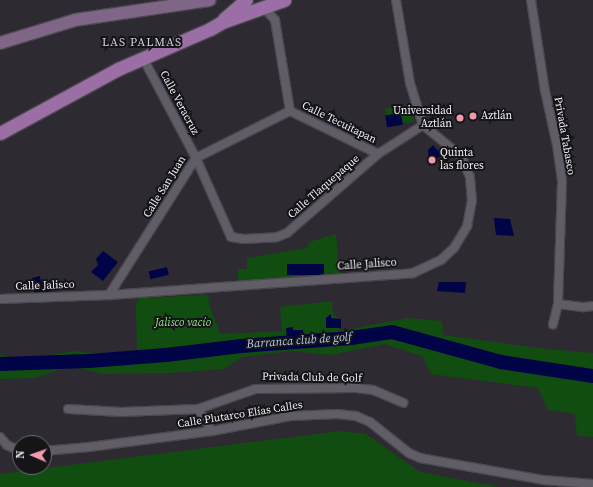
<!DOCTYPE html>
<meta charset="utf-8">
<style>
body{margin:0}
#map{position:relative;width:593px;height:487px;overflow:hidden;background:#2e2a32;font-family:"Source Serif 4",serif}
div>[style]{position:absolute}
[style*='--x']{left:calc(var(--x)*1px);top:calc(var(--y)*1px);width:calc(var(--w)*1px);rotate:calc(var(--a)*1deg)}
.green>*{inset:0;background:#114d10;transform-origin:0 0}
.water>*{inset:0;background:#000447;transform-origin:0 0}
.river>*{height:14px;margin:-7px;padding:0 7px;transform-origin:7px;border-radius:7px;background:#000447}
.roads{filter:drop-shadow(1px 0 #4a474e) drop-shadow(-1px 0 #4a474e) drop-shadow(0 1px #4a474e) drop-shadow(0 -1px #4a474e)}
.street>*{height:8px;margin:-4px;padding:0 4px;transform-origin:4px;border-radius:4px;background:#615d66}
.secondary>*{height:12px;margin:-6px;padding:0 6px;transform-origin:6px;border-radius:6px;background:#7f6586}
.primary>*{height:13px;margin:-6.5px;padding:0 6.5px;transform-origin:6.5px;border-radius:6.5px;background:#9c6ea6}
.dots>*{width:11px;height:11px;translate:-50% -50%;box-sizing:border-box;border:2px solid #151417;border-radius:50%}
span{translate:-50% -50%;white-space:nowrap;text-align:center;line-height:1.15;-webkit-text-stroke:4px #151417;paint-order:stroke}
.street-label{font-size:11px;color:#efedf2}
.poi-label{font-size:11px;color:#efedf2}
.right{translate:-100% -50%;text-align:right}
.left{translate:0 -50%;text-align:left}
.park-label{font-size:11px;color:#90e58a;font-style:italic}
.neighbourhood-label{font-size:12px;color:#d1ccd7;letter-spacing:1px}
.water-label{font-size:12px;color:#b7cbf2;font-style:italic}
.north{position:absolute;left:12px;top:435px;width:40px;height:40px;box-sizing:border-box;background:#151417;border:1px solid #6c6b6f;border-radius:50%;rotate:272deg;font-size:11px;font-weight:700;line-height:16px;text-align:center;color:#efedf2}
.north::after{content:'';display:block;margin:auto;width:14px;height:18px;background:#f39aaa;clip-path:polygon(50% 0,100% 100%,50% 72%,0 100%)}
</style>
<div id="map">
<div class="green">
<i style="left:412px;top:105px;width:17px;height:27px;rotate:83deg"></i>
<i style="clip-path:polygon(336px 234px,339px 273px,238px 285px,238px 269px,247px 269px,247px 258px,307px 248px,309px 242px)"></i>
<i style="clip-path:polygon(208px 295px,209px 304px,220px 334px,282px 331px,280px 307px,332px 301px,333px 315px,338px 318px,339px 331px,408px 318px,442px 321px,443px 335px,546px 349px,593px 353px,593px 437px,577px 436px,575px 414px,548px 410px,538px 388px,431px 374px,422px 356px,385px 344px,331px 355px,292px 351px,242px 357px,224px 369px,171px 373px,104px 374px,69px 366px,36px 378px,0 379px,0 355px,24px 360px,74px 351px,134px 357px,137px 352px,136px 308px,138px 298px)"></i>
<i style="clip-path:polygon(340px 431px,366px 434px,420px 472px,499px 487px,0 487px,0 474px)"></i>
</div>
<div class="water">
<i style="left:401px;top:113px;width:12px;height:16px;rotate:81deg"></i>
<i style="clip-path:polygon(433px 145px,442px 155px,429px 166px,428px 150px)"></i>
<i style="clip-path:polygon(494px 218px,510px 219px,514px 236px,496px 235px)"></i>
<i style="clip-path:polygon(103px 251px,118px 262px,103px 281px,91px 272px,98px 265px,96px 259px)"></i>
<i style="left:324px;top:264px;width:11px;height:37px;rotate:90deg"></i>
<i style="left:167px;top:267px;width:8px;height:19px;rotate:76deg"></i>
<i style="clip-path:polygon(40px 276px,41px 283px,51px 280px,52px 291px,34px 294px,32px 278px)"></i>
<i style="clip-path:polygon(439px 282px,466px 282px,465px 293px,437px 291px)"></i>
<i style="clip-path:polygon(331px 314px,331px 318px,341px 319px,341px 328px,326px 328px,326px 318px)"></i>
<i style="clip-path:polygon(293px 327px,293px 330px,303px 330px,305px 340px,287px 341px,286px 328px)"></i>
</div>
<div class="river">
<i style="--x:0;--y:364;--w:89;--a:-1.9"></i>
<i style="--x:89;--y:361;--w:77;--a:-4.5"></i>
<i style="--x:166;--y:355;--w:76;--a:-6.8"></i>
<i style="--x:241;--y:346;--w:110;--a:-4.2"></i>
<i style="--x:351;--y:338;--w:41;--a:-8.3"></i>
<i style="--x:392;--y:332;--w:113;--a:15.4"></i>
<i style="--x:501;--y:362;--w:93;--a:8.7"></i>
</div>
<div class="roads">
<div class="street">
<i style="--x:531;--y:0;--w:92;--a:81.3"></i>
<i style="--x:545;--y:91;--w:55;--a:77.5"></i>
<i style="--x:557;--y:145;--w:37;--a:82"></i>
<i style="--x:562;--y:182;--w:122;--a:91.9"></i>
<i style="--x:558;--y:304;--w:21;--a:104"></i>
<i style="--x:264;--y:8;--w:16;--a:47"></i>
<i style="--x:275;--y:20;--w:92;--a:80.6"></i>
<i style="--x:143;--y:58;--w:113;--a:62.1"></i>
<i style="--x:196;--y:158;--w:86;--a:66.1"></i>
<i style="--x:231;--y:237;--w:13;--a:9"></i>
<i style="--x:244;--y:239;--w:33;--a:-3"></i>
<i style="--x:277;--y:237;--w:11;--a:-22"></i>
<i style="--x:287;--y:233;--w:121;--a:-41"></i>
<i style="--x:378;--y:154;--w:54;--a:-32.8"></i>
<i style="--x:290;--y:111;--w:98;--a:26"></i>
<i style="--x:109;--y:295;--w:162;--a:-57.6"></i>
<i style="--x:196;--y:158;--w:105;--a:-26.6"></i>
<i style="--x:0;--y:299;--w:109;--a:-2.1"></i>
<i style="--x:109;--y:295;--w:305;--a:-4.1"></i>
<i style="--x:413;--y:273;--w:31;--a:-25"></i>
<i style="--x:441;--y:260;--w:18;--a:-43"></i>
<i style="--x:454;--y:248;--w:26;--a:-59"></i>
<i style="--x:467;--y:226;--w:25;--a:-79"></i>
<i style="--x:472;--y:201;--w:24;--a:-95"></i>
<i style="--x:470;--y:177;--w:23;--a:-113"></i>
<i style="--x:461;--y:156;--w:49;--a:-140.8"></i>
<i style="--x:423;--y:125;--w:44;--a:-107.2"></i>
<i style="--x:410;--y:83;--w:84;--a:-99.6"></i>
<i style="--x:558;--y:304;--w:26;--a:7"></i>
<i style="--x:584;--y:307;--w:9;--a:-6"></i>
<i style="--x:68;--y:409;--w:53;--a:3.2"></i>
<i style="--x:121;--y:412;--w:77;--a:-2.2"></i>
<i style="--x:198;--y:409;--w:60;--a:-19.3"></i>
<i style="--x:255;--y:389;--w:101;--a:-0.6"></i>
<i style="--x:356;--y:388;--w:17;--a:7"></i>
<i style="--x:373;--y:390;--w:33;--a:23"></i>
<i style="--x:198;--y:409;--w:26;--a:58"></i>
<i style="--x:0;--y:437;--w:11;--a:49"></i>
<i style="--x:7;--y:445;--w:14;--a:25"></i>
<i style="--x:44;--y:451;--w:45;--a:-5.1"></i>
<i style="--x:89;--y:447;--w:124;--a:-7.4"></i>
<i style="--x:212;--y:431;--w:80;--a:-10.8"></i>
<i style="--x:291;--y:416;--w:46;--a:-2.5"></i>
<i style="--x:337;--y:414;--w:19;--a:6"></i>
<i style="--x:356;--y:416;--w:15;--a:23"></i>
<i style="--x:370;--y:422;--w:50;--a:38.5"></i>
<i style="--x:409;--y:453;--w:12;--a:24"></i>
<i style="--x:420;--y:458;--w:125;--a:10.1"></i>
<i style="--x:543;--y:480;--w:50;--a:4.6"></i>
</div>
<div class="secondary">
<i style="--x:0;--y:43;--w:78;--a:-17"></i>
<i style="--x:75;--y:20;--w:136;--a:-8.4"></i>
</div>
<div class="primary">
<i style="--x:224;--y:19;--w:29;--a:-41"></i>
<i style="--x:0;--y:133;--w:134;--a:-28.5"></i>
<i style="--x:118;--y:69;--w:100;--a:-23.5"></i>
<i style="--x:210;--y:29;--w:14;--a:-30"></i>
<i style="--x:222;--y:22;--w:66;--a:-19.5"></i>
</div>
</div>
<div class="dots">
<i style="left:473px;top:116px;background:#f39aaa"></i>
<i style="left:460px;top:118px;background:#f39aaa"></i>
<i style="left:432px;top:160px;background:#f39aaa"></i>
</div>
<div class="street-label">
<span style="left:179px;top:103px;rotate:62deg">Calle Veracruz</span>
<span style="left:339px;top:123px;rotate:26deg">Calle Tecuitapan</span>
<span style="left:564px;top:136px;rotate:80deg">Privada Tabasco</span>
<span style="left:165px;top:187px;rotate:-58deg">Calle San Juan</span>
<span style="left:324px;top:187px;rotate:-41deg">Calle Tlaquepaque</span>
<span style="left:367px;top:265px;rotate:-4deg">Calle Jalisco</span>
<span style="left:45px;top:286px;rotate:-2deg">Calle Jalisco</span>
<span style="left:312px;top:378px;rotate:1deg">Privada Club de Golf</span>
<span style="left:240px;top:415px;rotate:-9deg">Calle Plutarco Elías Calles</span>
</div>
<div class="poi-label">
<span class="right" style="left:452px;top:118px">Universidad<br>Aztlán</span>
<span class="left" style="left:481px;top:116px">Aztlán</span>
<span class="left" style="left:440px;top:160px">Quinta<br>las flores</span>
</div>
<div class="park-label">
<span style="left:183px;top:323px">Jalisco vacío</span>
</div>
<div class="neighbourhood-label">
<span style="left:142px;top:43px">LAS PALMAS</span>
</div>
<div class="water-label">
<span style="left:299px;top:341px;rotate:-4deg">Barranca club de golf</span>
</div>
<div class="north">N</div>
</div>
